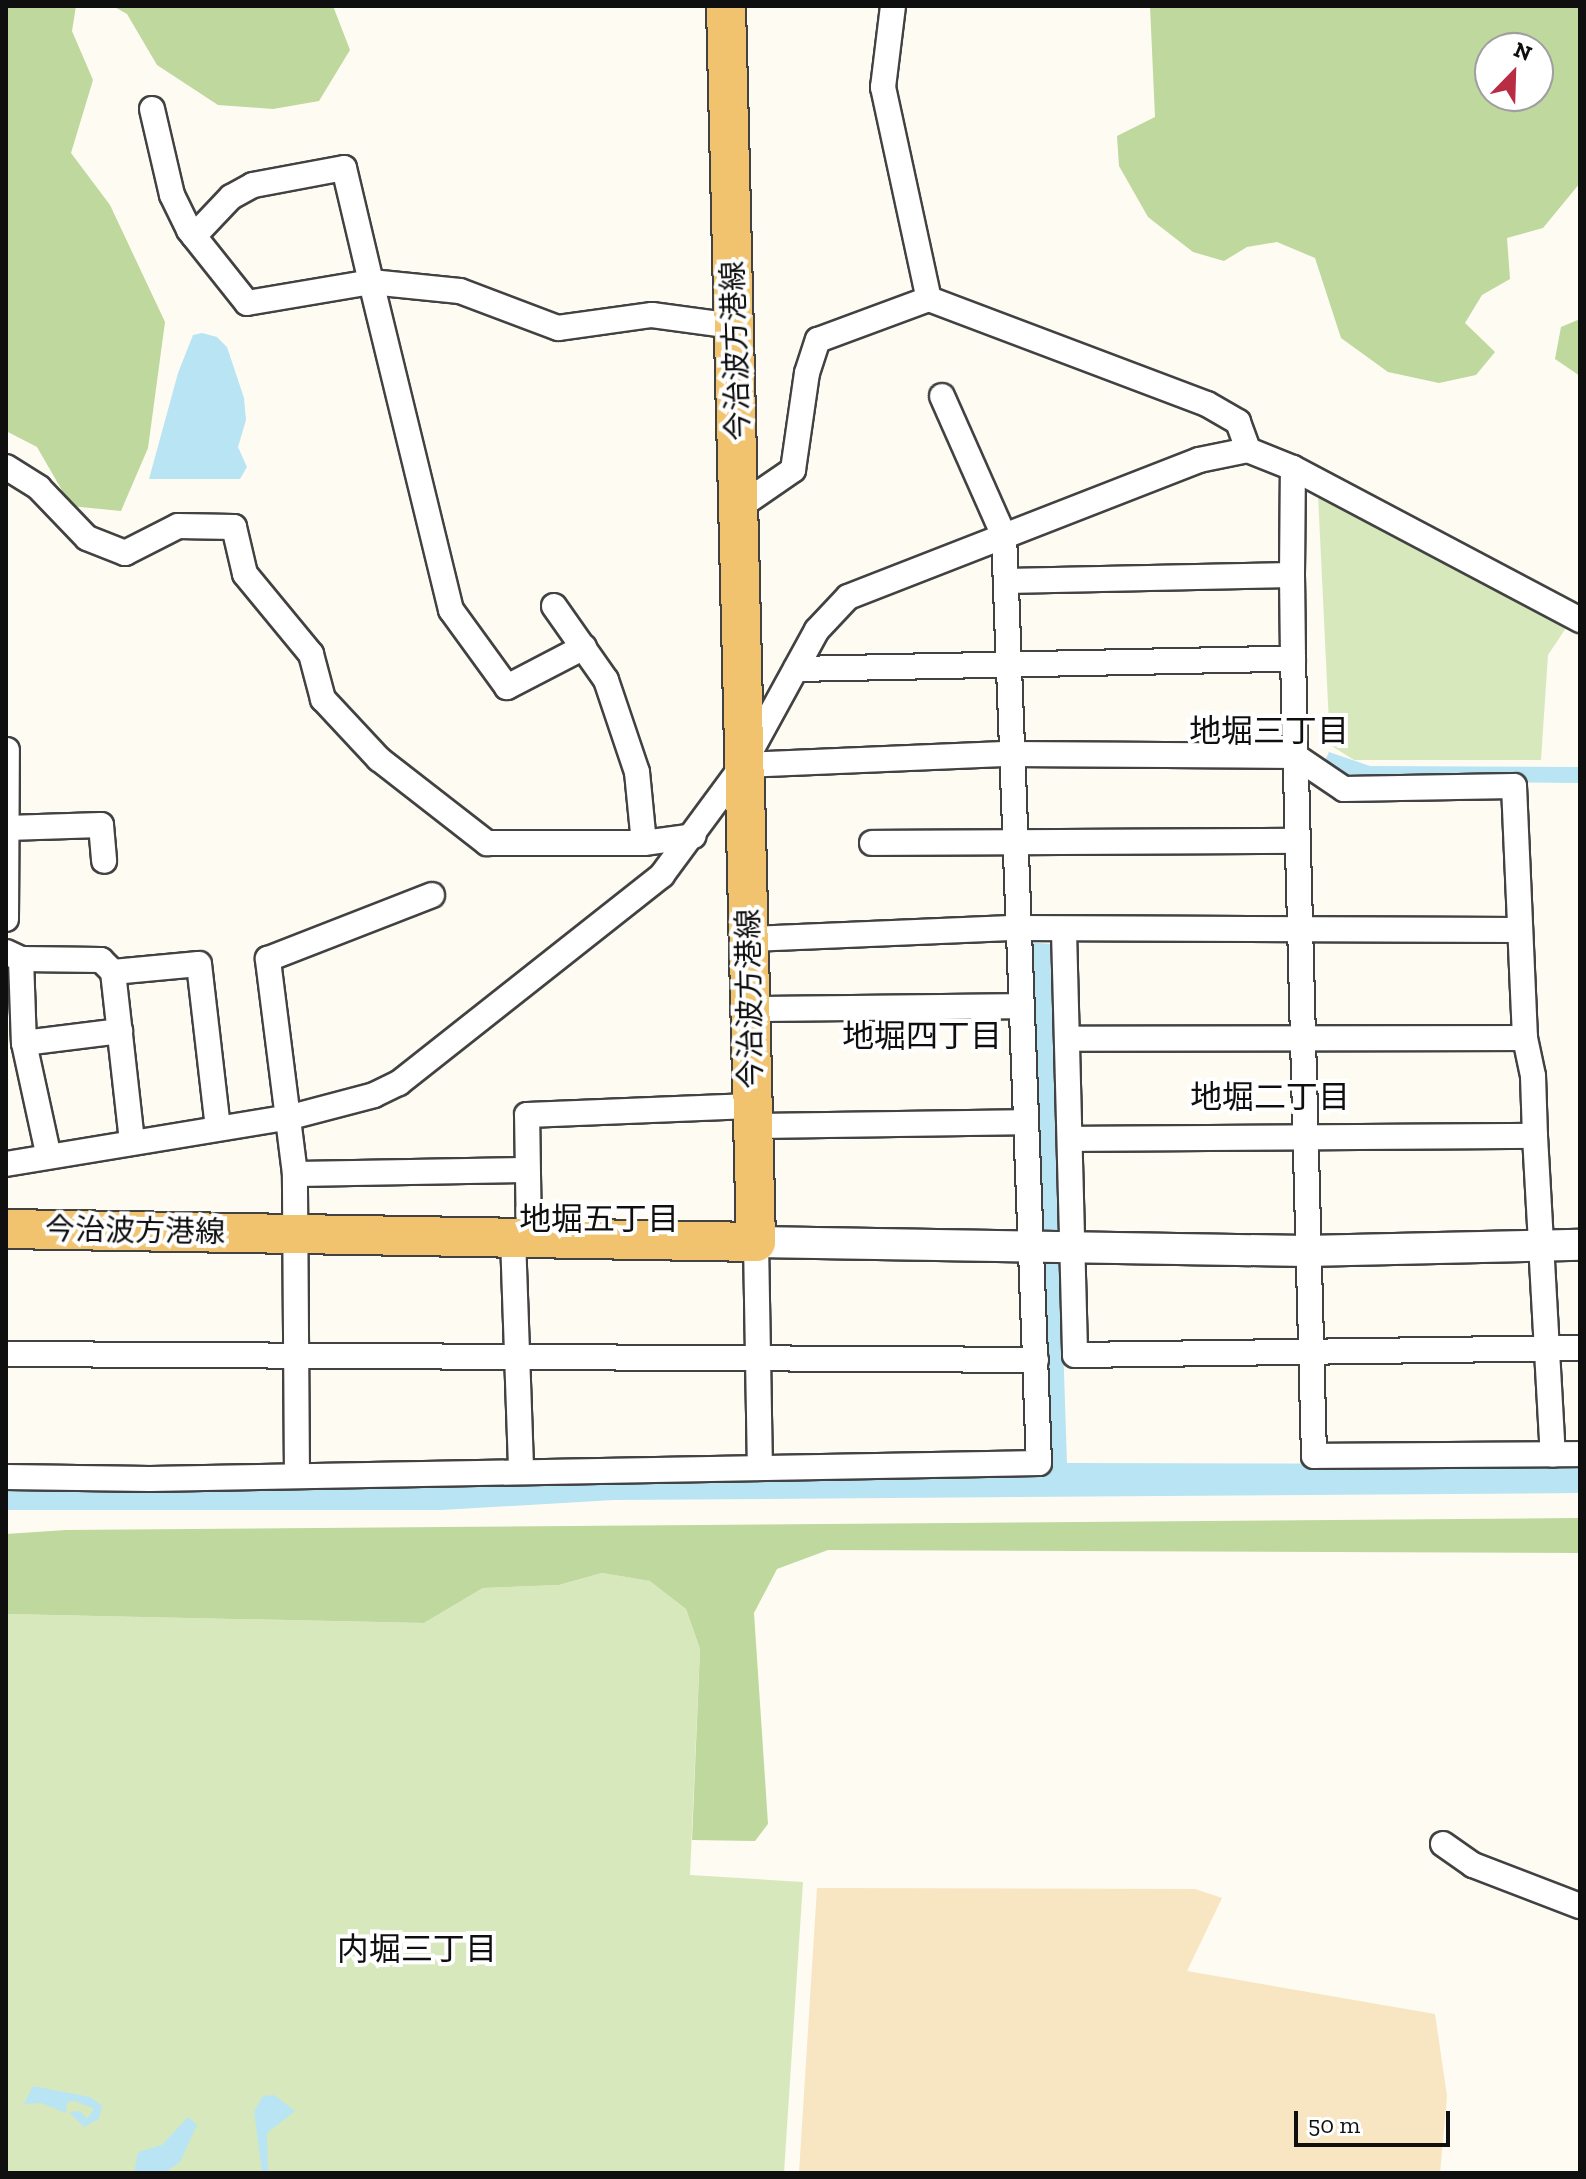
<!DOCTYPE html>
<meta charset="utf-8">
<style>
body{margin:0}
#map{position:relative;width:1586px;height:2179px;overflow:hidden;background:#fefbf2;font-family:"Zilla Slab","Noto Sans JP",serif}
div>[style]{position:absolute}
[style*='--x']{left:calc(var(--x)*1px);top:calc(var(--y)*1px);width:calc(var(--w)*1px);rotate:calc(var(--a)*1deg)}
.green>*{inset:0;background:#d8e8bd}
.forest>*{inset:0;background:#bed89d}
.sand>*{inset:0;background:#f8e5c1}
.water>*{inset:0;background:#b9e4f3}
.roads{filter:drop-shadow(2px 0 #424242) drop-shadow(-2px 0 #424242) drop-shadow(0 2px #424242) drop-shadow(0 -2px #424242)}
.minor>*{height:24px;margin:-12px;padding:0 12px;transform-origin:12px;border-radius:12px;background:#fff}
.tertiary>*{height:30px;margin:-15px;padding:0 15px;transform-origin:15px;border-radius:15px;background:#fff}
.primary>*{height:38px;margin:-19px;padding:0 19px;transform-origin:19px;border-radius:19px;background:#f2c36f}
span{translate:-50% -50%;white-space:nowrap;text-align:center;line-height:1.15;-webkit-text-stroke:8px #fff;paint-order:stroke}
.street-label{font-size:30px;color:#0f0f0f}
.neighbourhood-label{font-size:32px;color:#0f0f0f}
.frame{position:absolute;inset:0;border:8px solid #0f0f0f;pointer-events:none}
.north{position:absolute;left:1474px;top:32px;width:80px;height:80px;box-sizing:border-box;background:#fff;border:2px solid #9f9f9f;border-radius:50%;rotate:23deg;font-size:22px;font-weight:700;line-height:32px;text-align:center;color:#0f0f0f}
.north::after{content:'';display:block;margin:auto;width:28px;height:36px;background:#b92d44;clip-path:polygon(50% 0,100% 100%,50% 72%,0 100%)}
.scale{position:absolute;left:1294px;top:2111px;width:156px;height:36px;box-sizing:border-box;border:4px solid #0f0f0f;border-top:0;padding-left:10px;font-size:24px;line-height:28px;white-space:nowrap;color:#0f0f0f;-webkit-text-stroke:6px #fff;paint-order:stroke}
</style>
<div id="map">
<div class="green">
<i style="clip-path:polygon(1322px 490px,1570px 622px,1548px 655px,1541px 760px,1354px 760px,1330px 745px,1318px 495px)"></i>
<i style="clip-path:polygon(602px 1573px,651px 1581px,686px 1609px,700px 1649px,690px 1875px,803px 1882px,784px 2173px,6px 2173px,6px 1614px,424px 1623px,483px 1588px,559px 1585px)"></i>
</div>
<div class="forest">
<i style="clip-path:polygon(6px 6px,76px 6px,72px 31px,93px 80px,71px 153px,110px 205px,165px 322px,148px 448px,121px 511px,71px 506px,37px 447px,6px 431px)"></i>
<i style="clip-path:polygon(113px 6px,333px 6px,350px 50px,319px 101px,273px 109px,218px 105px,157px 65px,127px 14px)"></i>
<i style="clip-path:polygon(evenodd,1150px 6px,1580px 6px,1580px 183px,1543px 228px,1507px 238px,1510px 279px,1482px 295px,1465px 323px,1495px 352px,1476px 375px,1439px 383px,1388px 372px,1341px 338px,1315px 258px,1277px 242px,1247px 247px,1224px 261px,1193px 252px,1148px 217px,1119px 166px,1117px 136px,1155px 117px,1150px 6px,1538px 48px,1538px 96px,1490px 96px,1490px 48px,1538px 48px)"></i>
<i style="clip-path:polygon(1580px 319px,1580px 376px,1555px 359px,1561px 327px)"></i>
<i style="clip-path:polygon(1580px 1518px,1580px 1553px,828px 1550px,777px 1569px,754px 1613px,768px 1824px,755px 1841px,692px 1840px,700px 1649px,686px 1609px,650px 1581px,602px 1573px,559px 1585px,483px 1588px,424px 1623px,6px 1614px,6px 1534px,66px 1530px)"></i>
</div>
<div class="sand">
<i style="clip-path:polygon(817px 1888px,1195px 1889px,1222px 1898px,1187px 1971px,1435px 2014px,1447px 2096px,1440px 2173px,799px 2173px)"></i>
</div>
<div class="water">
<i style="clip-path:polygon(202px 333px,217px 337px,227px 347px,244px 398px,246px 420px,238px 447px,247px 467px,240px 479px,149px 479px,178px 373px,193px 335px)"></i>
<i style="clip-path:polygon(1329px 752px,1370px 766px,1580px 767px,1580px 783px,1344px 781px,1323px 765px)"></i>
<i style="clip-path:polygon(1029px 942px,1050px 944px,1067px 1463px,1580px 1464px,1580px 1493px,614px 1500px,441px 1510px,6px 1510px,6px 1488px,1045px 1464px)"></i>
<i style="clip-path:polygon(33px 2086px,90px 2097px,102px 2106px,99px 2119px,84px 2127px,69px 2112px,80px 2111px,87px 2119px,94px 2109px,75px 2101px,67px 2102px,66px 2113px,41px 2103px,24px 2104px)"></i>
<i style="clip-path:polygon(274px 2095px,295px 2111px,267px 2133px,268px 2172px,262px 2172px,254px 2111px,263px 2096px)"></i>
<i style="clip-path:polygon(188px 2117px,197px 2125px,180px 2162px,164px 2173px,134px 2173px,138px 2152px,162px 2145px)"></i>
</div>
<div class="roads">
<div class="minor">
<i style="--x:893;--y:6;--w:82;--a:97"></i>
<i style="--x:883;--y:87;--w:217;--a:77.8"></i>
<i style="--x:152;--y:109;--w:88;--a:76.9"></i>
<i style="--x:172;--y:195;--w:39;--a:64"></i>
<i style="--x:189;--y:230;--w:93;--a:51.5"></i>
<i style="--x:247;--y:303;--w:126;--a:-9.6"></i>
<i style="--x:371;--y:282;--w:117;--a:-103.3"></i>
<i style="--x:344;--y:168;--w:93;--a:169.4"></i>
<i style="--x:253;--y:185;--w:25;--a:151"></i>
<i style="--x:231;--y:197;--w:54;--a:133.5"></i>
<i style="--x:6;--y:467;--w:39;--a:32"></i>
<i style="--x:39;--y:488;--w:69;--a:46.2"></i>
<i style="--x:87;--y:538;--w:41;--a:21.5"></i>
<i style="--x:125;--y:553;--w:59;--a:-27"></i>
<i style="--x:178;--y:526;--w:56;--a:1"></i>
<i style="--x:234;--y:527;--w:48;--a:76.8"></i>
<i style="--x:245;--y:574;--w:104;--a:50.5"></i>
<i style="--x:311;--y:654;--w:47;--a:75.1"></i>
<i style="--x:323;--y:699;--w:82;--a:47"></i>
<i style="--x:379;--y:759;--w:137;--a:37.9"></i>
<i style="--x:487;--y:843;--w:157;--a:0"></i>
<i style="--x:644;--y:843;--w:50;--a:-8"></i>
<i style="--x:742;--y:505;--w:62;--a:-34.5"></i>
<i style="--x:793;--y:470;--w:98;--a:-81.8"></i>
<i style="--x:807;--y:373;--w:35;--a:-72"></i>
<i style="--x:818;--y:340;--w:118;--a:-20.3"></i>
<i style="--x:929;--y:299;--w:297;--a:20.7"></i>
<i style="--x:1207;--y:404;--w:36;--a:30"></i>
<i style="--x:1238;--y:422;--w:30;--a:70"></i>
<i style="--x:1292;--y:575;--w:107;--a:-89.5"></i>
<i style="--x:1006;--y:581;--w:286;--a:-1.2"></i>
<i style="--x:1292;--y:575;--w:84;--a:89.3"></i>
<i style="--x:554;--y:606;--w:90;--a:54.9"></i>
<i style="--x:606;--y:680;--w:97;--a:71.4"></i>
<i style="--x:637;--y:772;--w:71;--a:84.4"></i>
<i style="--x:584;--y:647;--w:87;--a:152.5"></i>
<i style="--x:507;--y:687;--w:95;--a:-126"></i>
<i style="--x:451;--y:610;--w:338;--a:-103.7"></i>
<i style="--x:371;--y:282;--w:89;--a:5.8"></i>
<i style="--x:460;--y:291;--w:105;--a:20.7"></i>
<i style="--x:558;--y:328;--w:95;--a:-7.9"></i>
<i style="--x:652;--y:315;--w:82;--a:7.7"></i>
<i style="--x:796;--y:669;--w:497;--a:-1.2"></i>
<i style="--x:1293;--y:659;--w:797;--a:88.49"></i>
<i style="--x:1314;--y:1456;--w:266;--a:-0.4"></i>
<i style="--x:743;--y:765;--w:267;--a:-2.4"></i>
<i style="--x:1010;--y:754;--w:285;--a:0.4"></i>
<i style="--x:1295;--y:756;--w:59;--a:34"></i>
<i style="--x:1344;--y:789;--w:170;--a:-1"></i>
<i style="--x:1514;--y:786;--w:252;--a:87.5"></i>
<i style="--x:1525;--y:1038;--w:458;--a:179.9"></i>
<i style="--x:7;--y:828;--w:94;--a:-1.8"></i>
<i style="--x:101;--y:825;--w:36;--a:85"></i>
<i style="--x:872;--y:843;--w:426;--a:-0.3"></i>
<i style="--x:6;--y:919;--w:169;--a:-89.7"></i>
<i style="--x:1064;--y:931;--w:424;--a:88.5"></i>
<i style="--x:1075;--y:1355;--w:505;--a:-0.79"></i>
<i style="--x:751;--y:939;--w:266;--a:-2.4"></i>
<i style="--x:1017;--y:928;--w:501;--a:0.23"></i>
<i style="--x:6;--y:952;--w:17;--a:25"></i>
<i style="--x:21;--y:959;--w:80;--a:0.7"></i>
<i style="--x:101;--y:960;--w:17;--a:45"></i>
<i style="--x:113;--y:972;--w:86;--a:-5.3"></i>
<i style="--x:199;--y:964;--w:165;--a:83.4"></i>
<i style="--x:21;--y:959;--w:84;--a:88"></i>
<i style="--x:24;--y:1043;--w:113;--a:77.7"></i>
<i style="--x:113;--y:972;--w:171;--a:83.6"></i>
<i style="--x:751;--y:1009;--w:269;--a:-0.6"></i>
<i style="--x:1525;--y:1038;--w:39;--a:78"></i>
<i style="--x:1533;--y:1076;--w:60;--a:88.1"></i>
<i style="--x:24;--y:1043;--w:97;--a:-7.1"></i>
<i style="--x:752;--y:1126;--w:274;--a:-0.8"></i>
<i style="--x:1070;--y:1139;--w:465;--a:-0.4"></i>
<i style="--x:1535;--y:1136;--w:319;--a:86.8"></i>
<i style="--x:6;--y:1164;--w:289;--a:-9.4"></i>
<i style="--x:291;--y:1117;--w:86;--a:-14.8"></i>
<i style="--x:374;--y:1095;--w:28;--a:-26"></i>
<i style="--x:399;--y:1083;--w:335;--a:-38.3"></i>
<i style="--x:662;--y:875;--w:137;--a:-53.6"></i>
<i style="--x:743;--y:765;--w:154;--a:-61.3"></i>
<i style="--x:817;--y:630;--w:45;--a:-46.8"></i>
<i style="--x:848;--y:597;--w:377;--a:-21.3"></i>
<i style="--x:1199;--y:460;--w:50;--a:-11.5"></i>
<i style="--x:1248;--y:450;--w:48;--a:21.8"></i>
<i style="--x:1293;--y:468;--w:325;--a:27.9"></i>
<i style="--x:295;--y:1174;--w:231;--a:-1"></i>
<i style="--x:513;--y:1238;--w:234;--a:88"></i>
<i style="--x:529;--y:1238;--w:123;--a:-90.9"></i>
<i style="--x:527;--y:1115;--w:224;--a:-2.3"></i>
<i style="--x:756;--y:1242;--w:226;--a:89"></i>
<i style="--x:6;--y:1354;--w:1030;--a:0.33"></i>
<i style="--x:297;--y:1476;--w:302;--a:-90.4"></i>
<i style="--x:295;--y:1174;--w:217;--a:-97.2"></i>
<i style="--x:268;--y:959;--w:176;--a:-21.3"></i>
<i style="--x:6;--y:1477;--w:144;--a:0.8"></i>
<i style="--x:150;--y:1479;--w:889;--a:-1.03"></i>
<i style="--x:1039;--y:1463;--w:928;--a:-92.16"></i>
<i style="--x:1004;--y:536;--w:153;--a:-113.9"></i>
<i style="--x:1443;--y:1844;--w:37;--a:35"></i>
<i style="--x:1473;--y:1865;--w:115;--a:21"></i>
</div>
<div class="tertiary">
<i style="--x:756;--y:1242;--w:550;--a:0.94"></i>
<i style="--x:1306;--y:1251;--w:274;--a:-1.3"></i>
</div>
<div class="primary">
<i style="--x:6;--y:1229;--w:750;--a:0.99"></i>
<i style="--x:756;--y:1242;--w:1236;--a:-91.39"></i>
</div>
</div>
<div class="street-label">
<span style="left:736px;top:351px;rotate:-92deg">今治波方港線</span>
<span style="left:750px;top:999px;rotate:-91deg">今治波方港線</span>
<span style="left:135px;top:1231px;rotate:1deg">今治波方港線</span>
</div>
<div class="neighbourhood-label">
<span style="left:1269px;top:731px">地堀三丁目</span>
<span style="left:922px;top:1036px">地堀四丁目</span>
<span style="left:1270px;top:1097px">地堀二丁目</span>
<span style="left:599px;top:1219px">地堀五丁目</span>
<span style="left:417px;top:1949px">内堀三丁目</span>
</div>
<div class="frame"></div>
<div class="north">N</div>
<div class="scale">50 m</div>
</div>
